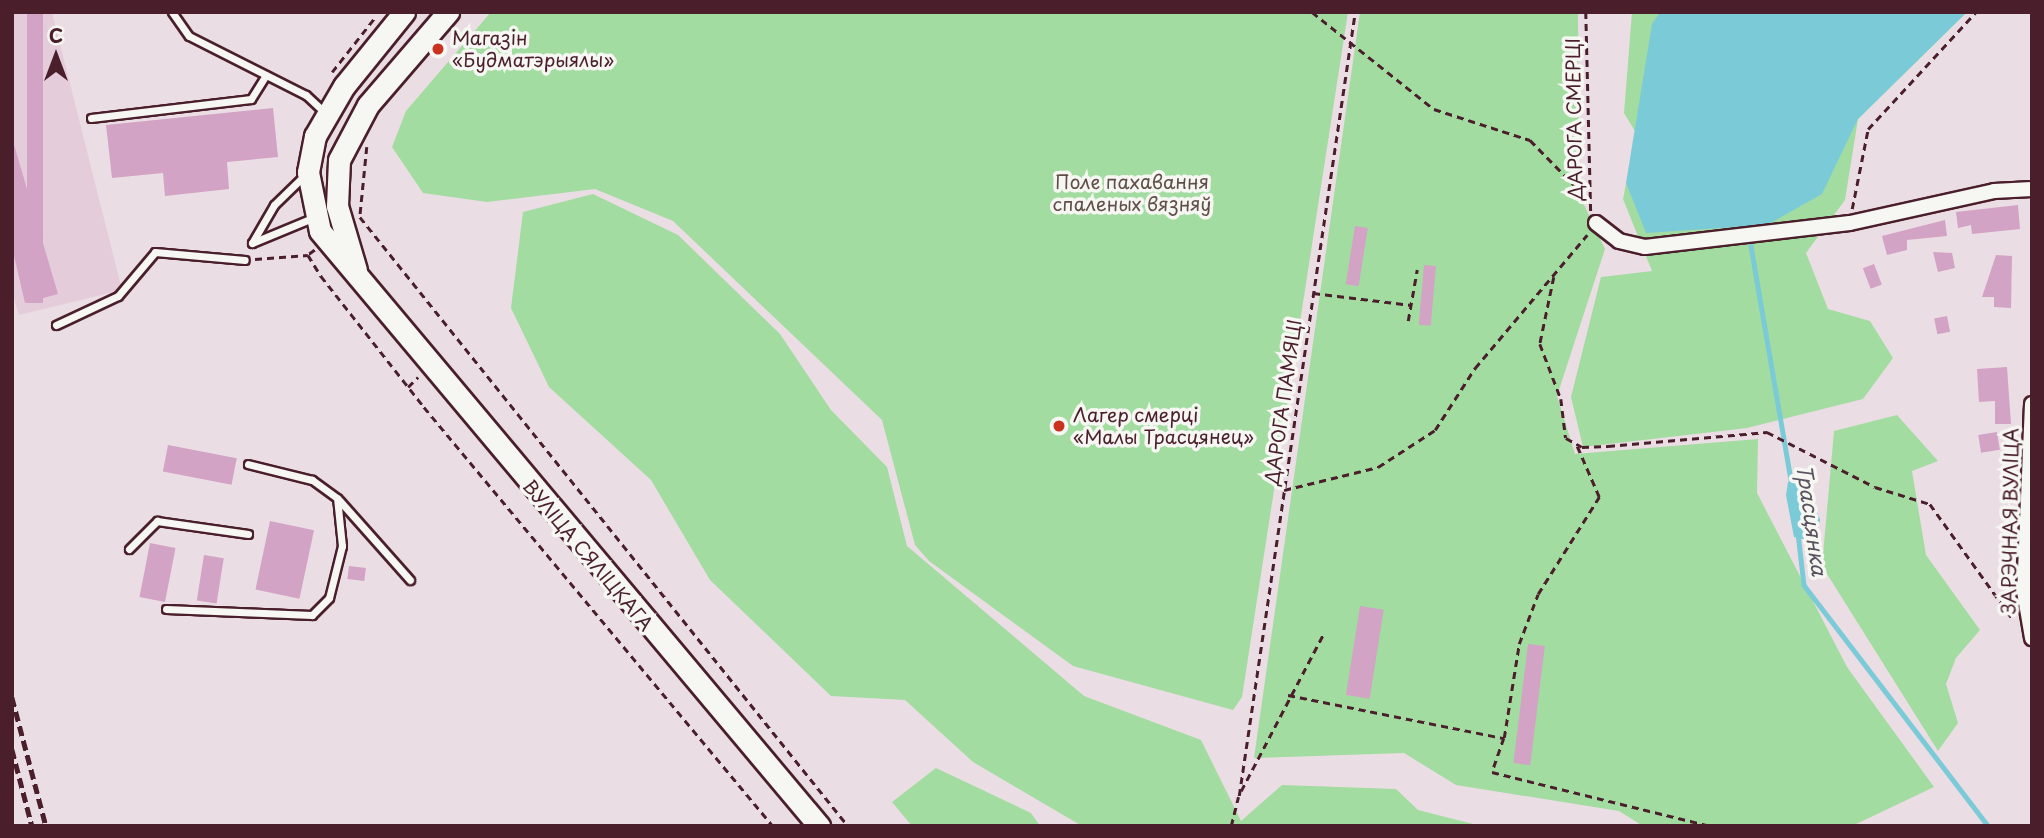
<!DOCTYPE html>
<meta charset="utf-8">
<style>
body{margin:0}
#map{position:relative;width:2044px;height:838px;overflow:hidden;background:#ebdde4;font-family:"Playpen Sans",sans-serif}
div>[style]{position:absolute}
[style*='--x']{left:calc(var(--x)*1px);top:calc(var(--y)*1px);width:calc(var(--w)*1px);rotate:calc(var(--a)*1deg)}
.built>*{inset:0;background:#e4ccda}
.green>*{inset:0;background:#a3dca1}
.water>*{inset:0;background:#7bcad8}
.stream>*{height:4.5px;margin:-2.25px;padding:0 2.25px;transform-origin:2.25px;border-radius:2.25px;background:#7bcad8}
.building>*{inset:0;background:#d2a3c4;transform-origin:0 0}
.path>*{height:2.5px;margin-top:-1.25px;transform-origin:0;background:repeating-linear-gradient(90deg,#4a1f2b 0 7px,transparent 0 12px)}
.roads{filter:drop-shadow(2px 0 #4a1f2b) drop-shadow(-2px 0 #4a1f2b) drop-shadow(0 2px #4a1f2b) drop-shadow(0 -2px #4a1f2b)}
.lane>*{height:7px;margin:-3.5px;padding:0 3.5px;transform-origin:3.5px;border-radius:3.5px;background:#f6f6f2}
.street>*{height:14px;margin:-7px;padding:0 7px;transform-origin:7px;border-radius:7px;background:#f6f6f2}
.secondary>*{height:21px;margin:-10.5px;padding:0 10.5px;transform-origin:10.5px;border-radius:10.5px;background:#f6f6f2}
.rail>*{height:4.5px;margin-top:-2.25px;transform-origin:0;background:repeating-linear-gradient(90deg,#4a1f2b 0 10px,transparent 0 15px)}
.dots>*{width:19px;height:19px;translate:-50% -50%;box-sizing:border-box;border:4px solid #f6f6f2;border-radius:50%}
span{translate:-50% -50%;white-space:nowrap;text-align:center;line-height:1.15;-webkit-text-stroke:7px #f6f6f2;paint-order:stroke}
.poi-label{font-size:19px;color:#4a1f2b}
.left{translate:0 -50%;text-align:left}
.street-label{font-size:19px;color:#4a1f2b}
.park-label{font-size:19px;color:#604e48}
.water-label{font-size:21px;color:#59525f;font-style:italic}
.frame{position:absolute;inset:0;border:14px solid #4a1f2b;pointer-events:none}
.north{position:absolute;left:21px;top:21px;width:70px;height:70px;-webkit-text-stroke:5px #f6f6f2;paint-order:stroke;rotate:0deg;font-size:19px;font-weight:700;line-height:28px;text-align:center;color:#4a1f2b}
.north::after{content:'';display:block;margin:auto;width:24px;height:32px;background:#4a1f2b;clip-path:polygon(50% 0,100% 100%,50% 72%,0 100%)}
</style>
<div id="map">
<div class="built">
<i style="clip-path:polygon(12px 12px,52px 12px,122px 290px,19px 315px,12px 291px)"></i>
</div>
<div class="green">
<i style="clip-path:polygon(491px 12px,1348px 12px,1242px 697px,1233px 710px,1073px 666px,929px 561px,915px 545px,882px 420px,673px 221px,595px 189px,487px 202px,423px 193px,392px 147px,406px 111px)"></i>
<i style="clip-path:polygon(1360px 12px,1578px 12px,1579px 194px,1605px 249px,1557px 396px,1575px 454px,1758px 439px,1757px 493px,1847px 667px,1934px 787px,1852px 826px,1643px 826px,1619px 811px,1456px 785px,1404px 753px,1254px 758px)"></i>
<i style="clip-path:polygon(1632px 12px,1967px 12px,1858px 119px,1845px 200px,1806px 253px,1828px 309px,1870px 321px,1893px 358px,1863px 399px,1747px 428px,1583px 447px,1571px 397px,1601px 277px,1652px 271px,1623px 199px,1636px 133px,1624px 113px)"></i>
<i style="clip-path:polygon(593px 194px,678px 235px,780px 334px,831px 410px,887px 467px,907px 546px,1084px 696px,1201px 740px,1241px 821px,1282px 785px,1396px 789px,1418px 810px,1481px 826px,1082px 826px,973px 762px,905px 700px,831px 696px,710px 580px,651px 480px,549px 387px,511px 308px,523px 212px)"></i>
<i style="clip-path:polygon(1897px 415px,1938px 461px,1912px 471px,1926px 555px,1980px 630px,1956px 658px,1946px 684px,1958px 723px,1938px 751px,1822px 566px,1834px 431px)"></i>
<i style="clip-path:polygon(936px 768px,1031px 813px,1040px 826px,912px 826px,892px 802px)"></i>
</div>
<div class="water">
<i style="clip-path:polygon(1660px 12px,1967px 12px,1858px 119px,1822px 194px,1767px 225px,1646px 233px,1626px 183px,1652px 24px)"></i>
<i style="clip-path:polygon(1803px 481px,1820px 519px,1818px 534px,1807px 540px,1794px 537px,1786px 495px,1788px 482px)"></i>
</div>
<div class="stream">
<i style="--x:1751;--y:246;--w:243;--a:80.3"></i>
<i style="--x:1798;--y:533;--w:52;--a:83.4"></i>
<i style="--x:1804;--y:585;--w:303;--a:52.6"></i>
</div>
<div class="building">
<i style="left:27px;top:12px;width:16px;height:291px"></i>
<i style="clip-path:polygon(273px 108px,278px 157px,227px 162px,229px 189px,165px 196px,163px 173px,112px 178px,106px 125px)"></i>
<i style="clip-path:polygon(12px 138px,58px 294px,25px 303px,12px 247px)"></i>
<i style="clip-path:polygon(2018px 205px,2020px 229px,1972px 234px,1971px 225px,1958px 228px,1956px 212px)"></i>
<i style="clip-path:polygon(1945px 220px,1947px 236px,1907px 240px,1907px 250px,1887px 255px,1882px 236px)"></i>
<i style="left:1355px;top:226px;width:13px;height:59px;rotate:9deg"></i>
<i style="clip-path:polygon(1933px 252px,1952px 253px,1955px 268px,1938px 272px)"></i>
<i style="clip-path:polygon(1996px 255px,2012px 256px,2011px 308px,1994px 307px,1994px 297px,1982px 297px)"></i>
<i style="left:1874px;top:264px;width:22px;height:12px;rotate:69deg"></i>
<i style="left:1424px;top:265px;width:12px;height:60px;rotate:5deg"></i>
<i style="left:1947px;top:316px;width:16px;height:13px;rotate:79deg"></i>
<i style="clip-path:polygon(2007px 367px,2011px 424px,1995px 424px,1995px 401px,1979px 402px,1977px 369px)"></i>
<i style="left:1997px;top:432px;width:18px;height:19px;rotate:81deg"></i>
<i style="left:168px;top:445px;width:70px;height:27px;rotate:11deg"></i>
<i style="left:270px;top:521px;width:45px;height:70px;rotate:12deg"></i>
<i style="left:150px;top:543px;width:26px;height:55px;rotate:11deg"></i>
<i style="left:204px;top:555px;width:20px;height:46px;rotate:9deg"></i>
<i style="left:349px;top:566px;width:17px;height:13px;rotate:7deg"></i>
<i style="left:1360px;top:606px;width:24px;height:90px;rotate:9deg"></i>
<i style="left:1528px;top:644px;width:17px;height:120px;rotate:7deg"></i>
</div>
<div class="path">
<i style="--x:1312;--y:12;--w:156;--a:38.5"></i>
<i style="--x:1434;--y:109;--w:101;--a:17.9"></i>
<i style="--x:1530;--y:140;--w:80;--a:45.5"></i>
<i style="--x:1586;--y:12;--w:199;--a:88.6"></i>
<i style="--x:332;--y:72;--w:71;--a:-51.8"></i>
<i style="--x:367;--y:147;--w:70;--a:95.7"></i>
<i style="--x:360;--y:217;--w:780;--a:51.29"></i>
<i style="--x:1852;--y:209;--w:82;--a:-78.7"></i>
<i style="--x:1868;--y:129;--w:159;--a:-47.3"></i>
<i style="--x:315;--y:250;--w:9;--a:144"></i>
<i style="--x:308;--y:255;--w:25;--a:58"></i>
<i style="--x:321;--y:276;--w:167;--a:51.8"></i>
<i style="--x:424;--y:407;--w:545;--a:50.21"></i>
<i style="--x:255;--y:259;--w:53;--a:-4.3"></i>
<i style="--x:1554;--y:277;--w:68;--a:101.8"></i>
<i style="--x:1540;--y:344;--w:59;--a:69.1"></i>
<i style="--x:1561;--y:399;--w:39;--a:83"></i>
<i style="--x:1566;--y:438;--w:18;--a:29"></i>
<i style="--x:1582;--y:447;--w:26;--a:-2"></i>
<i style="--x:1608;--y:446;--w:160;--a:-5"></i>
<i style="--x:1767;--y:432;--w:121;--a:27"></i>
<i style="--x:1875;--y:487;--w:58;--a:17.2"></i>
<i style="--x:1930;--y:504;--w:144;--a:54.3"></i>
<i style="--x:1313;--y:293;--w:99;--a:7"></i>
<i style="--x:1408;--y:321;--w:52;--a:-80"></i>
<i style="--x:408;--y:387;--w:14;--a:-45"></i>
<i style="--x:1284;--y:490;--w:97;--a:-13.7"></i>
<i style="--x:1378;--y:467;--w:68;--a:-33"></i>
<i style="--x:1435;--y:430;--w:74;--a:-57.2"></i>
<i style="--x:1475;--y:368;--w:174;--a:-49.9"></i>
<i style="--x:1288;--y:695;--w:220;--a:11.3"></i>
<i style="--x:1504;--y:738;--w:95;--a:-80.9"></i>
<i style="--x:1519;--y:644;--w:53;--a:-69.2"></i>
<i style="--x:1538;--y:594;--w:115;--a:-57.8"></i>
<i style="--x:1599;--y:497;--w:58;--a:-113.5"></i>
<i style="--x:1504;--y:738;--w:36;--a:109"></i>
<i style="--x:1492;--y:772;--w:225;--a:13.9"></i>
<i style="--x:1241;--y:791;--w:178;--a:-62.3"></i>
<i style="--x:1239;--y:796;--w:793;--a:-81.58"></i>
<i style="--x:1231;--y:826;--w:30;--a:-76"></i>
</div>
<div class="roads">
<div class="lane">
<i style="--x:172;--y:12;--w:29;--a:55"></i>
<i style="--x:189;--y:36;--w:131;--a:26.8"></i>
<i style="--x:306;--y:95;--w:26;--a:43"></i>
<i style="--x:91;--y:118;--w:161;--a:-6.8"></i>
<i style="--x:251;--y:99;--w:28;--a:-58"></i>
<i style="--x:252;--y:243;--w:44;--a:-59.9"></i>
<i style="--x:274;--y:205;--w:43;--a:-44.1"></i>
<i style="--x:252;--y:243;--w:68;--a:-22.4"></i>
<i style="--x:56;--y:325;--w:68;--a:-25.1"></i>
<i style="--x:118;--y:296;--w:57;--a:-49.9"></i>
<i style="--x:155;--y:252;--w:90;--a:5.1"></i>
<i style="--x:339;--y:500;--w:107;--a:48.4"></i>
<i style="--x:129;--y:549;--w:40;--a:-45"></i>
<i style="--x:157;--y:521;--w:92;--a:8.1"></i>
<i style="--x:166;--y:609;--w:146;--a:2.4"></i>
<i style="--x:312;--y:615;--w:24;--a:-45"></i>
<i style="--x:329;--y:598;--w:54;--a:-76"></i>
<i style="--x:342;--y:546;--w:48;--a:-95.9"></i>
<i style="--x:337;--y:498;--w:31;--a:-144"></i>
<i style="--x:312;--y:480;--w:66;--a:-166"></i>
</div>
<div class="street">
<i style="--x:1596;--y:223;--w:29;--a:38"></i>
<i style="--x:1619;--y:241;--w:27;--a:13"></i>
<i style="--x:1645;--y:247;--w:206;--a:-6.7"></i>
<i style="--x:1850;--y:223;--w:148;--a:-12.5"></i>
<i style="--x:1994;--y:191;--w:38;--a:-3"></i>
<i style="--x:2032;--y:404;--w:187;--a:92.4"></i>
<i style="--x:2024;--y:591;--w:48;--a:80.3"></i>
</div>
<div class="secondary">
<i style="--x:404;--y:12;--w:95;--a:129"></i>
<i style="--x:344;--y:86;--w:58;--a:120.1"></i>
<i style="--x:315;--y:136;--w:37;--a:101"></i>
<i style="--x:308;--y:172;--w:60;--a:78.5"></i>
<i style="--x:320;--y:231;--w:777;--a:50.01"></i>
<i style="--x:356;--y:270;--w:67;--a:-106.5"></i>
<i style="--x:337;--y:206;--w:46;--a:-87.5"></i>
<i style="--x:339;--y:160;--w:62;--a:-62.2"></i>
<i style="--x:368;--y:105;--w:123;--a:-49.3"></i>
</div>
</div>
<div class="rail">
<i style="--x:12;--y:697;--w:133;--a:75.2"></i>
<i style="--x:12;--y:749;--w:80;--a:75.4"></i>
</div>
<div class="dots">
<i style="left:438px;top:49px;background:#c8321e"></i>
<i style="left:1059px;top:426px;background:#c8321e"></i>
</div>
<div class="poi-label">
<span class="left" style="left:452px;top:49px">Магазін<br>«Будматэрыялы»</span>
<span class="left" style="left:1073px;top:426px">Лагер смерці<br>«Малы Трасцянец»</span>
</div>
<div class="street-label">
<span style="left:1574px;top:119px;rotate:-91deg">ДАРОГА СМЕРЦІ</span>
<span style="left:1283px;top:402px;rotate:-82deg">ДАРОГА ПАМЯЦІ</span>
<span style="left:2010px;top:521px;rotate:-89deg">ЗАРЭЧНАЯ ВУЛІЦА</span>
<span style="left:588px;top:555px;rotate:50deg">ВУЛІЦА СЯЛІЦКАГА</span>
</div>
<div class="park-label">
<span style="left:1132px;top:193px">Поле пахавання<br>спаленых вязняў</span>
</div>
<div class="water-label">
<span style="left:1813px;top:520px;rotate:82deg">Трасцянка</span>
</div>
<div class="frame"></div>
<div class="north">С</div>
</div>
